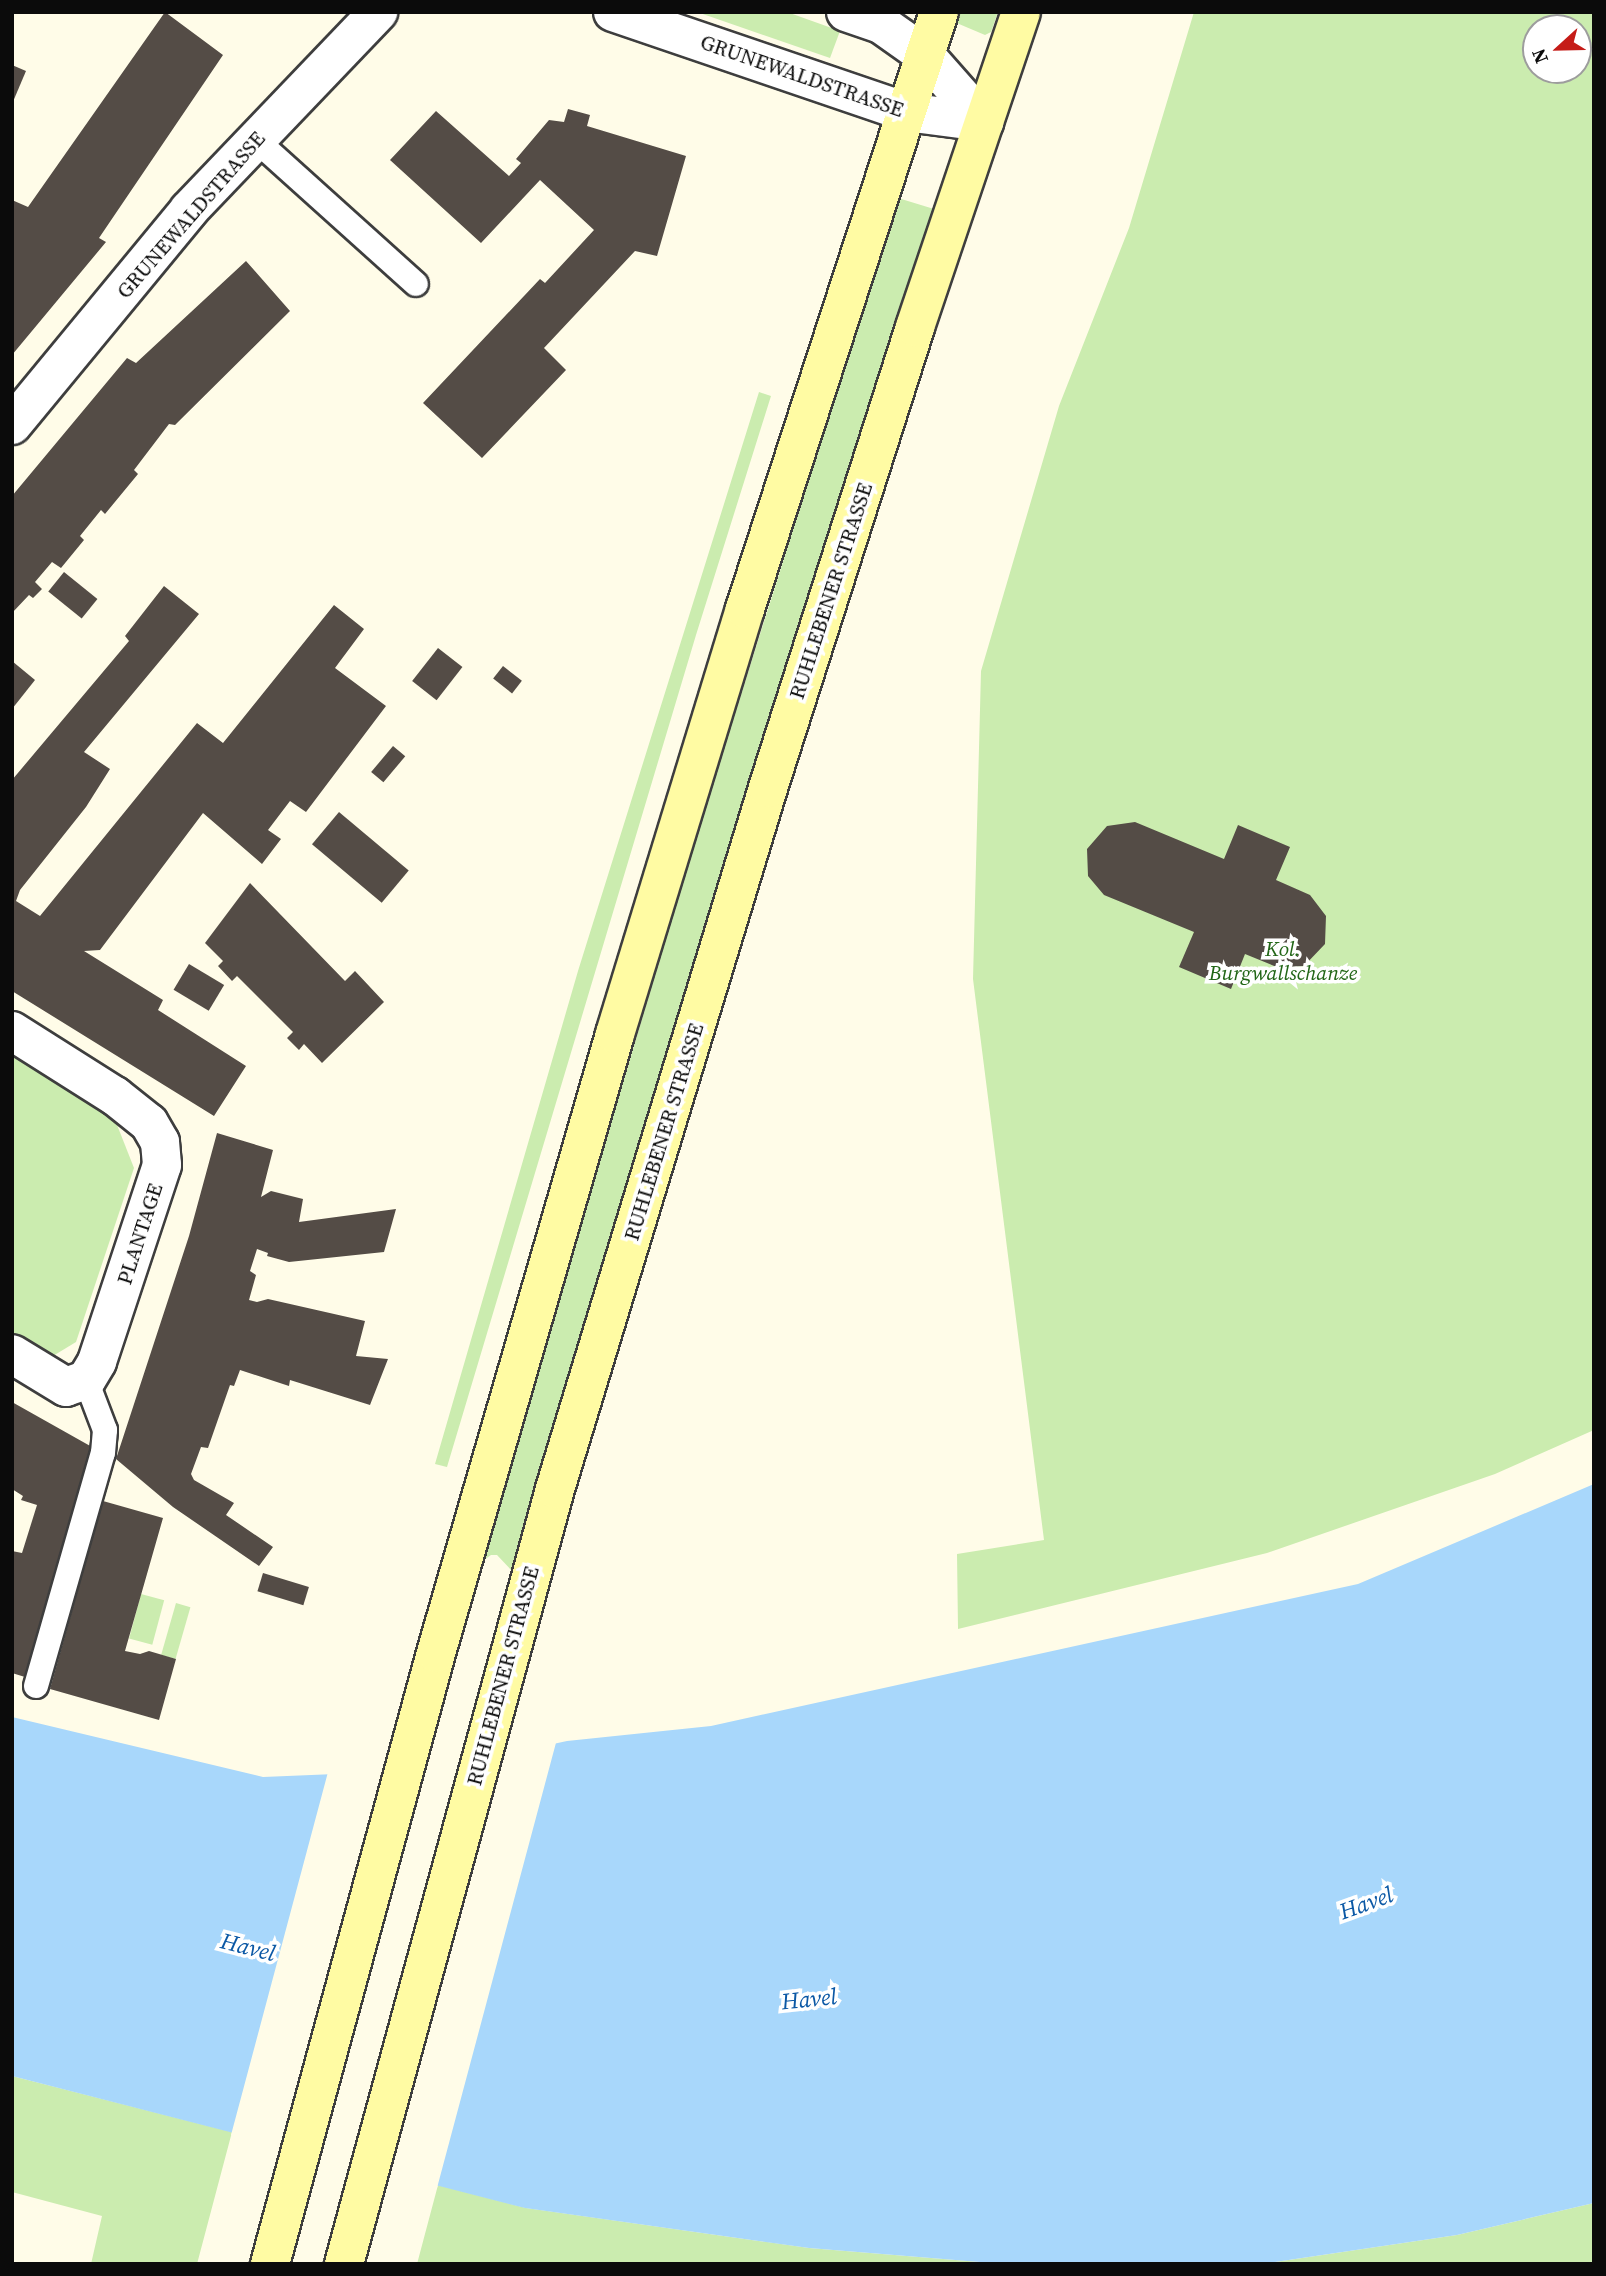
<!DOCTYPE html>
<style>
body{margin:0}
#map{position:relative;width:1606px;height:2276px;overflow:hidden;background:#fffce8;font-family:"Source Serif 4",serif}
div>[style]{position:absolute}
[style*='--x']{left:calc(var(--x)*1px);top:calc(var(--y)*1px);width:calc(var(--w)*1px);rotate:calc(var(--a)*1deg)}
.green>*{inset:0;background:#cbecaf;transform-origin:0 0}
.water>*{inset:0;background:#a8d7fb}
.pier>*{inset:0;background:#fffce8}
.building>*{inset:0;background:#544c46;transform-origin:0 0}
.roads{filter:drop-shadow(2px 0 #3e3e3e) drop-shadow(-2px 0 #3e3e3e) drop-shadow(0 2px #3e3e3e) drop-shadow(0 -2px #3e3e3e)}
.service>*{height:24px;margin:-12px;padding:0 12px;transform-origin:12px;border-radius:12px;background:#fff}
.minor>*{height:38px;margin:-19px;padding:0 19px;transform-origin:19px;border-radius:19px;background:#fff}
.secondary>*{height:38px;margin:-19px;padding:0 19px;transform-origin:19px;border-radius:19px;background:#fffba3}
span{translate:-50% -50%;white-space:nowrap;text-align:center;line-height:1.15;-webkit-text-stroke:7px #fff;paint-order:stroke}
.street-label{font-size:21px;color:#0b0b0b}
.park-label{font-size:21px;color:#226617;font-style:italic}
.water-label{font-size:23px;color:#0b58a5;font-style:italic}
.frame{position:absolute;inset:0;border:14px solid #0b0b0b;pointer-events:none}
.north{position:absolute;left:1522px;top:14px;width:70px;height:70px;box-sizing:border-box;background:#fff;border:2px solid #9d9d9d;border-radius:50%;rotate:248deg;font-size:19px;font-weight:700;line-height:28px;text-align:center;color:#0b0b0b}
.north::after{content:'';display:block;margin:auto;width:24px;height:32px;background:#c51c18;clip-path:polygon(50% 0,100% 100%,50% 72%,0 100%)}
</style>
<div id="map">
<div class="green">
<i style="clip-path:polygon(697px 12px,787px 12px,840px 31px,830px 58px)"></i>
<i style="clip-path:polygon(959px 12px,998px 12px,991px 32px,985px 35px,959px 24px,956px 20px)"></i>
<i style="clip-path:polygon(evenodd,1194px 12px,1594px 12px,1594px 1430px,1495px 1474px,1267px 1553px,958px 1629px,957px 1554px,1044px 1540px,973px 979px,981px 671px,1059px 406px,1129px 228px,1194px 12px,1536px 28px,1578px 28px,1578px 70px,1536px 70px,1536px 28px)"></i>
<i style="clip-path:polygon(898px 198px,934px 209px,829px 531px,512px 1571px,497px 1555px,491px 1555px,484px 1560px,527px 1406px,695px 840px)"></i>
<i style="clip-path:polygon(759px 392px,771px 396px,696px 635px,447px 1467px,435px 1464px,578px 971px)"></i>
<i style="clip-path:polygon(12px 1047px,110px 1107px,134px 1168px,76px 1342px,48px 1359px,12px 1337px)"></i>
<i style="left:141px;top:1594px;width:24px;height:46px;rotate:15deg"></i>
<i style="left:176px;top:1603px;width:15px;height:54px;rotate:16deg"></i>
<i style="clip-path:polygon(12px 2076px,232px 2132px,197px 2264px,91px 2264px,102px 2216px,12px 2192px)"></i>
<i style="clip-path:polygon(438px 2185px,526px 2208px,809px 2248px,1004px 2264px,417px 2264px)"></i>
<i style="clip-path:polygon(1594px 2203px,1594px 2264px,1261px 2264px,1457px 2235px)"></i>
</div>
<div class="water">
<i style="clip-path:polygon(1594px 1484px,1594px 2203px,1457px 2235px,1261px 2264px,1004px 2264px,809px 2248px,525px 2208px,12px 2076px,12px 1717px,263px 1777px,432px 1770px,567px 1741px,711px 1726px,1358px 1584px)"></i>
</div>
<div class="pier">
<i style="clip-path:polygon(557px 1739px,437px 2188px,231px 2135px,328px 1772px,432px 1766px)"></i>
</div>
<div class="building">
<i style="clip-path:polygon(165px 12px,223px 55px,99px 238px,106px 242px,12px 355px,12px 200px,28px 207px)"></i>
<i style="clip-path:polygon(12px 65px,26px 71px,12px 104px)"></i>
<i style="clip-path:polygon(568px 109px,590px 115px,587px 126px,686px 156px,657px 256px,635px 251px,544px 348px,566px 370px,482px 458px,423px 403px,540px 279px,545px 283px,594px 230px,540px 180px,481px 243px,390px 160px,436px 111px,509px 176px,521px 163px,516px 159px,549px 120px,564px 122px)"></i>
<i style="clip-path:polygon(246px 261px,290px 311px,175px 425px,169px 424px,134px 470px,138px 474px,105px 514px,101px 510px,80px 536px,84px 540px,61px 568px,52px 562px,35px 582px,42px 589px,33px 598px,29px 595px,12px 613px,12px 496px,127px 358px,136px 363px)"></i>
<i style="left:64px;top:572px;width:43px;height:25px;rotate:39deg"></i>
<i style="clip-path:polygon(164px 586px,199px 614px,84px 752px,110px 769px,86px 807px,20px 890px,16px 901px,40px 916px,197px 723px,223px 743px,334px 605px,364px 629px,335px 668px,386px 706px,306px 812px,290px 801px,268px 830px,281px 839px,262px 864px,203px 813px,100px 950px,84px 951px,163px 1000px,158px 1010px,246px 1066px,214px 1116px,12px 991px,12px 780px,129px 641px,125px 636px)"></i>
<i style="left:438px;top:648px;width:31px;height:42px;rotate:38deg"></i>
<i style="clip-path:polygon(12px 661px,35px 680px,12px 709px)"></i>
<i style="left:503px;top:666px;width:24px;height:16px;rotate:38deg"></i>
<i style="left:393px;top:746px;width:16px;height:34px;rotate:40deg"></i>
<i style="left:339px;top:812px;width:91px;height:42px;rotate:40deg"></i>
<i style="clip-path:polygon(1135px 822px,1224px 859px,1238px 825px,1290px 847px,1276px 880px,1310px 895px,1326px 916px,1325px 944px,1304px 966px,1279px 968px,1245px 954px,1231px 989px,1179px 967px,1194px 932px,1104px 895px,1088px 876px,1087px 849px,1107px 826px)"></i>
<i style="clip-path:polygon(250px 883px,345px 981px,355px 971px,384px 1002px,322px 1063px,304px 1044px,299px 1050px,287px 1038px,293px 1032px,237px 976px,232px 981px,218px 966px,223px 961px,205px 943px)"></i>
<i style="left:189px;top:964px;width:41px;height:30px;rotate:31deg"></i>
<i style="clip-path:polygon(217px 1133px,273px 1150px,261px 1197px,271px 1191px,303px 1199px,299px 1222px,396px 1209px,384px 1252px,289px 1262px,267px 1256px,268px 1253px,257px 1249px,250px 1271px,256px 1275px,249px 1300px,257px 1302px,268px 1299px,365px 1321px,356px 1356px,388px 1359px,370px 1405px,290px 1380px,289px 1386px,240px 1370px,234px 1386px,230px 1385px,208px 1448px,201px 1447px,191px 1474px,194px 1480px,234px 1503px,226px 1515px,273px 1547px,259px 1566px,173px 1507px,116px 1459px,189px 1236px)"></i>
<i style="clip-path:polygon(12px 1402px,92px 1447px,25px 1677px,12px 1673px,12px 1551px,22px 1553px,37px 1505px,21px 1500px,23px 1496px,12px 1489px)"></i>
<i style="clip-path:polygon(103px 1501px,163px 1518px,125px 1651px,140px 1654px,149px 1651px,176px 1659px,159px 1720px,50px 1689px)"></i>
<i style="left:263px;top:1573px;width:48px;height:19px;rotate:17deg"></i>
</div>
<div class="roads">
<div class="service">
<i style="--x:256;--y:140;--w:215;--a:42"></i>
<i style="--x:36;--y:1686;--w:242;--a:-74"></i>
<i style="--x:103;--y:1453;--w:23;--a:-85"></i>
<i style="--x:105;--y:1430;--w:53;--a:-110.8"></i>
</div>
<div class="minor">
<i style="--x:613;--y:12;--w:310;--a:18.8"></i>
<i style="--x:906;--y:112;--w:79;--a:7.3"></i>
<i style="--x:846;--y:12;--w:37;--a:19"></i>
<i style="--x:881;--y:24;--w:54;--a:35.2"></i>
<i style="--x:925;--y:55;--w:89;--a:48.6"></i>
<i style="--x:12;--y:425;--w:278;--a:-50.5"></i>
<i style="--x:189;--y:210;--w:274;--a:-46.3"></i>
<i style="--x:12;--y:1031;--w:122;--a:32.3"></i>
<i style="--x:115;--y:1096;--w:43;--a:38.5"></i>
<i style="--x:149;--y:1123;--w:22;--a:60"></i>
<i style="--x:160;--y:1142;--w:23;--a:85"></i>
<i style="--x:162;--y:1165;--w:207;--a:108.3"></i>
<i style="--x:97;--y:1362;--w:21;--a:121"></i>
<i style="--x:86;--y:1380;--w:21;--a:161"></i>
<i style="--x:66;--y:1387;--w:63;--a:-148.6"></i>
</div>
<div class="secondary">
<i style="--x:270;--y:2264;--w:633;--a:-74.8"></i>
<i style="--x:436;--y:1653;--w:644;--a:-73.87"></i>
<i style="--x:615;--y:1034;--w:444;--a:-73"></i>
<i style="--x:745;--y:609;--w:628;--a:-72"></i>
<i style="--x:344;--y:2264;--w:803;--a:-74.77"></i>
<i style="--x:555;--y:1489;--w:733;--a:-73.1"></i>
<i style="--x:768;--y:788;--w:484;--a:-72.3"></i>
<i style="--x:915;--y:327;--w:332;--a:-71.4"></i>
</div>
</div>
<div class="street-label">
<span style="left:802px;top:76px;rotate:19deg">GRUNEWALDSTRASSE</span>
<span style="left:191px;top:215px;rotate:-49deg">GRUNEWALDSTRASSE</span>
<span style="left:831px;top:591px;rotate:-72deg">RUHLEBENER STRASSE</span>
<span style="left:664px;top:1132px;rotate:-73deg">RUHLEBENER STRASSE</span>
<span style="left:140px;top:1234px;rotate:-72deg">PLANTAGE</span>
<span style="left:503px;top:1676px;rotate:-75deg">RUHLEBENER STRASSE</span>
</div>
<div class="park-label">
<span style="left:1283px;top:961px">Kol.<br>Burgwallschanze</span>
</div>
<div class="water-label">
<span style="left:1366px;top:1903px;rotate:-20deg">Havel</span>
<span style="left:248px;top:1947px;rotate:14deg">Havel</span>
<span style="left:809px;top:1999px;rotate:-6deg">Havel</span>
</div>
<div class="frame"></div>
<div class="north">N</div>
</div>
